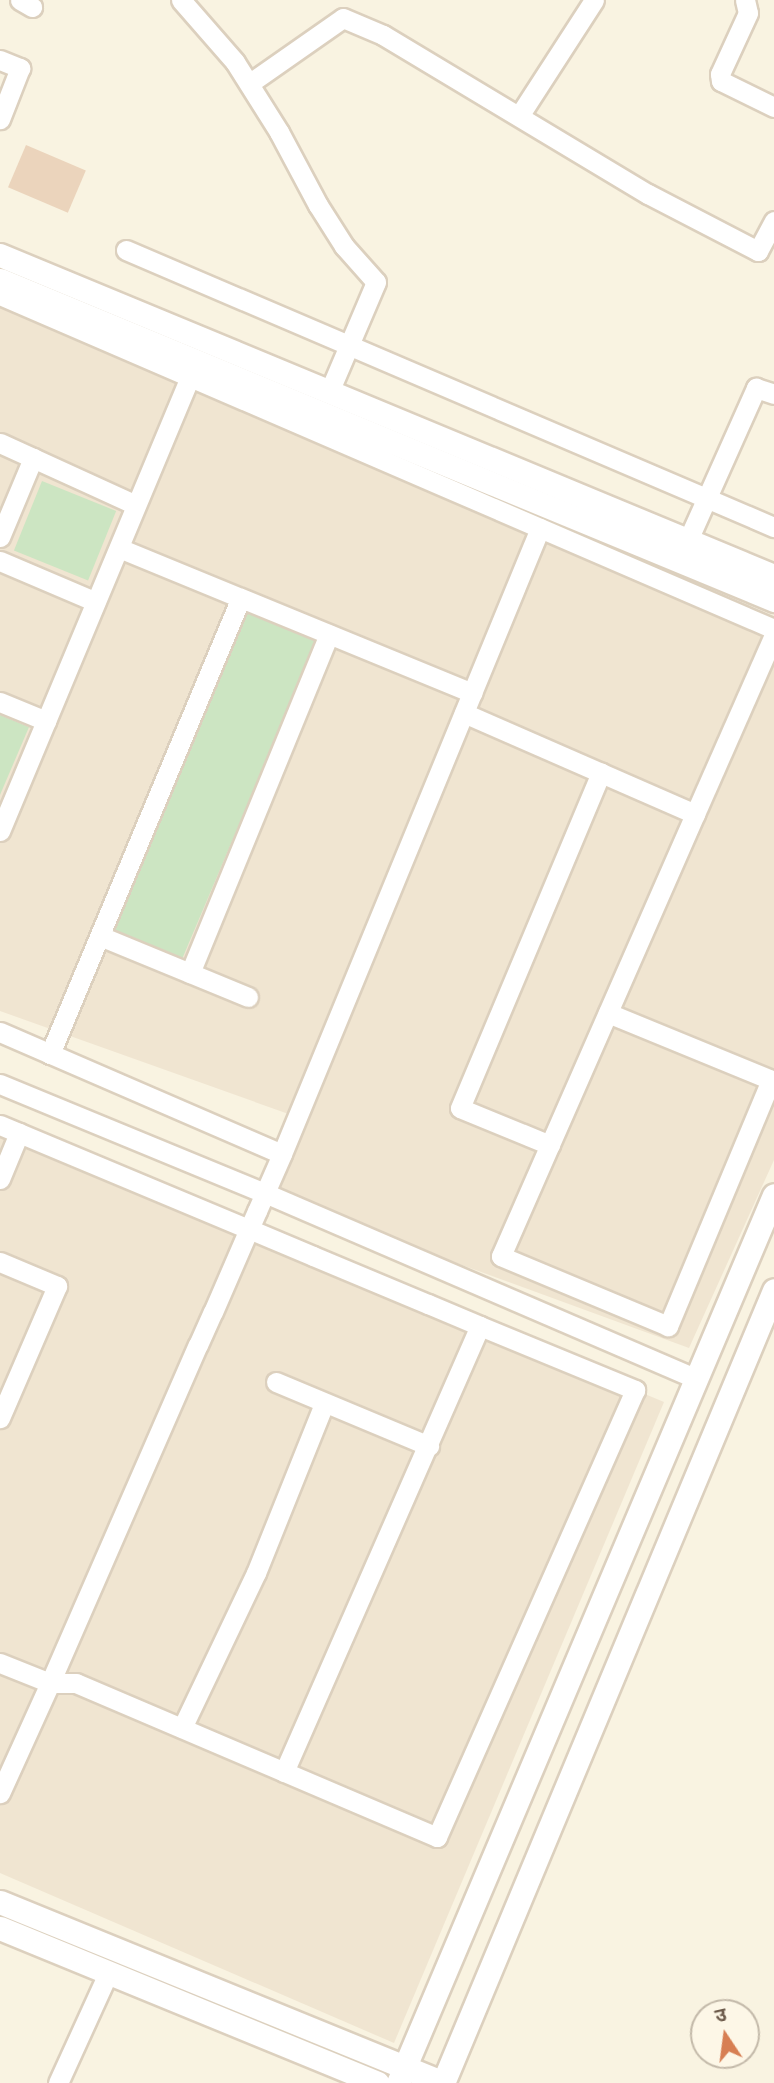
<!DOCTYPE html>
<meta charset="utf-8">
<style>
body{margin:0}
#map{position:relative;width:774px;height:2083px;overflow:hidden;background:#f9f3e1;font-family:Montserrat,"Noto Sans Devanagari",sans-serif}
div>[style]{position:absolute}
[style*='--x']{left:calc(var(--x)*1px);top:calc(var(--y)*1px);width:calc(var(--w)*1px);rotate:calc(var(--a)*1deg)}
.residential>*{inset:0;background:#f0e5d1}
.green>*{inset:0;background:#cce5c2;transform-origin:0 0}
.building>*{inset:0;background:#ebd4bc;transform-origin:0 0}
.roads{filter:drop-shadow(2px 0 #dcd0be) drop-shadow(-2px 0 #dcd0be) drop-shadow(0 2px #dcd0be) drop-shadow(0 -2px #dcd0be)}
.minor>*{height:19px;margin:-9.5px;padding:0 9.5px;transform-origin:9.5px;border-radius:9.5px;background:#fff}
.tertiary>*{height:23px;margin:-11.5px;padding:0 11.5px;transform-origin:11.5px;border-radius:11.5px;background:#fff}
span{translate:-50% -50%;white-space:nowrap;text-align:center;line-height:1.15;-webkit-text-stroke:6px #fdf7e7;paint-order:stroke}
.north{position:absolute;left:690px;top:1999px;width:70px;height:70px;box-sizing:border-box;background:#fdf7e7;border:2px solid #c3b9a9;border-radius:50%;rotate:347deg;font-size:19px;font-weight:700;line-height:28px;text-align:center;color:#6d5b4b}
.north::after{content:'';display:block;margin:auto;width:24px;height:32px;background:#d77f53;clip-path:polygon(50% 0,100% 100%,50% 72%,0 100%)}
</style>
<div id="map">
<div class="residential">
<i style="clip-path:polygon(0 300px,774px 621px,774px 1160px,689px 1348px,265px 1193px,297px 1117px,0 1011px)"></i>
<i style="clip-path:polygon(0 1125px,664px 1402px,394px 2043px,0 1873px)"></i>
</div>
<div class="green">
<i style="left:42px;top:481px;width:80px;height:75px;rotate:22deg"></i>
<i style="left:245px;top:611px;width:78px;height:347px;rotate:23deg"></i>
<i style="clip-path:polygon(0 715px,29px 727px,0 795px)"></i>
</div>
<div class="building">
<i style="left:26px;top:145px;width:65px;height:46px;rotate:23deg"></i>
</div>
<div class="roads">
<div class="minor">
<i style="--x:20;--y:0;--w:14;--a:30"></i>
<i style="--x:181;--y:0;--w:82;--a:48.9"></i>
<i style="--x:235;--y:62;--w:83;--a:57.8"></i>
<i style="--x:279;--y:132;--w:83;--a:61.9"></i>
<i style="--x:318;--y:205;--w:49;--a:57.6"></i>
<i style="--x:344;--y:246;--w:48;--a:48.4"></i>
<i style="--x:376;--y:282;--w:120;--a:113.1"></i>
<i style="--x:745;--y:0;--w:13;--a:77"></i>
<i style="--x:748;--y:13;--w:67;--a:114.7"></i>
<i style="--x:720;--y:74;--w:7;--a:82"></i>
<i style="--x:721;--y:81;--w:59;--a:26.1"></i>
<i style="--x:0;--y:60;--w:22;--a:22"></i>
<i style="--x:20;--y:68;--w:55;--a:111.4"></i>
<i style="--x:250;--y:83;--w:113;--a:-35"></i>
<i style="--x:343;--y:18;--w:43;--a:23"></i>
<i style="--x:383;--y:35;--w:309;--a:31"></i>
<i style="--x:648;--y:194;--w:124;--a:27.4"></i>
<i style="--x:758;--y:251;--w:34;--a:-62"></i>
<i style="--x:519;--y:116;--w:138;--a:-57.1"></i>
<i style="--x:126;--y:250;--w:705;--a:23.15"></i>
<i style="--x:0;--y:295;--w:843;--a:23.34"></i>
<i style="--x:0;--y:443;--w:149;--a:24.5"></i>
<i style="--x:0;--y:537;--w:86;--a:-67.3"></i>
<i style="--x:688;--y:540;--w:167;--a:-65.9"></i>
<i style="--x:756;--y:388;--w:19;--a:18"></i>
<i style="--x:119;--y:548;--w:382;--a:22.3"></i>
<i style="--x:0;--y:561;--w:104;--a:23.1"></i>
<i style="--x:0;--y:702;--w:50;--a:22.4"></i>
<i style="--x:464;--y:713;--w:252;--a:23.6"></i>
<i style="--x:0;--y:831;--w:492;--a:-67.3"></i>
<i style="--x:100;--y:936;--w:160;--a:22.4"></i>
<i style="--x:190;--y:973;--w:366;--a:-67.7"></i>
<i style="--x:608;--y:1013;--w:176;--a:22.3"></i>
<i style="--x:771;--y:1080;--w:267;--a:112.7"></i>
<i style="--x:668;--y:1326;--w:181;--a:-157.3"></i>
<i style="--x:501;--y:1256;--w:483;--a:-66.3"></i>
<i style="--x:695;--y:814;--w:196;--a:-66.2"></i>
<i style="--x:0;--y:1032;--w:307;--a:23.4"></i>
<i style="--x:50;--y:1054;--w:494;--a:-67.3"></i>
<i style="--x:0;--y:1084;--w:287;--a:22.4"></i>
<i style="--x:265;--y:1193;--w:469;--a:23.3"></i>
<i style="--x:0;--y:1125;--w:270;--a:22.7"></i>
<i style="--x:249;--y:1229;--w:69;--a:22.9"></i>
<i style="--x:313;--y:1256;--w:125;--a:22.7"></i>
<i style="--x:428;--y:1304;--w:56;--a:22.9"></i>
<i style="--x:480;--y:1326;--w:168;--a:22.4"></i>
<i style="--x:635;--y:1390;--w:489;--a:113.9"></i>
<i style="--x:437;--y:1837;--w:392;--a:-156.9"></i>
<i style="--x:76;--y:1683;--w:26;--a:180"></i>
<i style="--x:50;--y:1683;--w:369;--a:-66.4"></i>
<i style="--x:198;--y:1345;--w:36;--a:-66"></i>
<i style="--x:213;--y:1312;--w:90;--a:-66.6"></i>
<i style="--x:249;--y:1229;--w:20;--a:-66"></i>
<i style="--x:257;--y:1211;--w:62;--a:-66.3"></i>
<i style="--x:282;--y:1154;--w:677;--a:-67.6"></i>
<i style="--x:550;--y:1145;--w:97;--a:-157.7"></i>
<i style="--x:460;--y:1108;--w:364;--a:-67.2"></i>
<i style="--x:0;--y:1179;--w:50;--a:-67.6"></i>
<i style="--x:0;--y:1262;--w:62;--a:22.8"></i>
<i style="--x:57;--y:1286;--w:144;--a:113.4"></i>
<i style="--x:276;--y:1382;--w:166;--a:22.7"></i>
<i style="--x:0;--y:1663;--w:54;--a:21.8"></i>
<i style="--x:50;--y:1683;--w:121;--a:114.4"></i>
<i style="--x:182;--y:1728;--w:172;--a:-64.5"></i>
<i style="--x:256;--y:1573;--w:182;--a:-68.1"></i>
<i style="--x:284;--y:1772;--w:487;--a:-66.3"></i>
<i style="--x:58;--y:2083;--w:123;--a:-65.5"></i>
</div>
<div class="tertiary">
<i style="--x:0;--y:255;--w:838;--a:22.53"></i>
<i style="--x:0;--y:280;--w:838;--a:22.46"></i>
<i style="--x:0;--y:1902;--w:479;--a:22.2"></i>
<i style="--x:0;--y:1928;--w:408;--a:22.3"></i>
<i style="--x:398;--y:2083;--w:964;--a:-67.05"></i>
<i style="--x:443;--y:2083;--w:859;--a:-67.34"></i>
</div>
</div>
<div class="north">उ</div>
</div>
